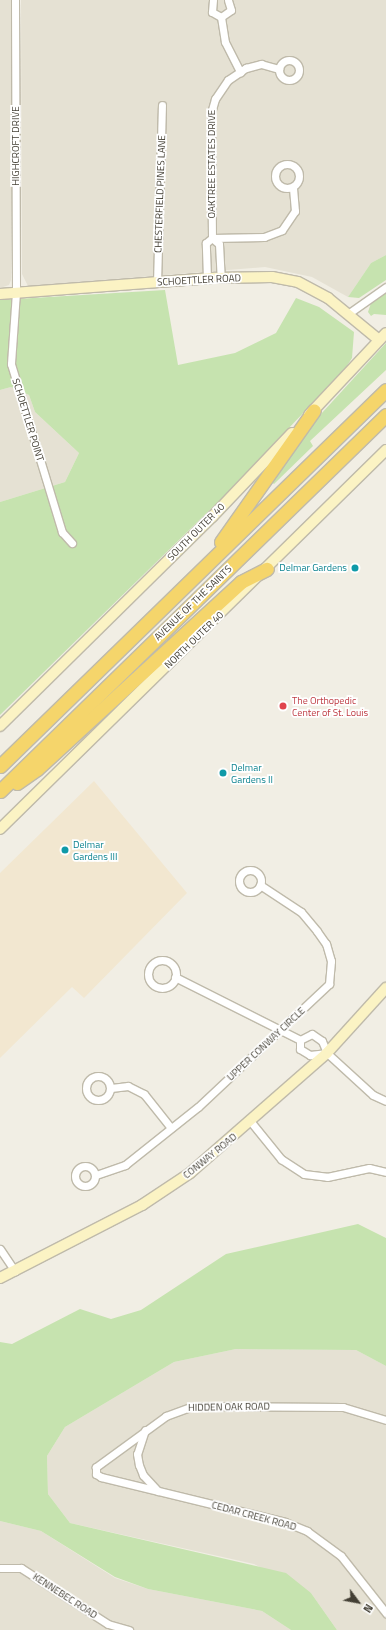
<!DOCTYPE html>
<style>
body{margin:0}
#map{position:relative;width:386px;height:1630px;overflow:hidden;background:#f1eee4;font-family:"Titillium Web",sans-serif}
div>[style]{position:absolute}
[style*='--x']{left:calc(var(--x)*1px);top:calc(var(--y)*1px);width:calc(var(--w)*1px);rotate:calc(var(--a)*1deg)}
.residential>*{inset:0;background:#e5e1d3}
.commercial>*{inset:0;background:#f2e7d0}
.green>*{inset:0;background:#c6e3af}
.roads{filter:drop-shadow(1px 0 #bfbaaa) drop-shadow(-1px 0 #bfbaaa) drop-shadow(0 1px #bfbaaa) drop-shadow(0 -1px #bfbaaa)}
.street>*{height:7px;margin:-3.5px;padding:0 3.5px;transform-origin:3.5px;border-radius:3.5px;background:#fff}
.street>.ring{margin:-3.5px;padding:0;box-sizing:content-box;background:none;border:7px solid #fff;border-radius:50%}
.secondary>*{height:10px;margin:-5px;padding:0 5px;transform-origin:5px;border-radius:5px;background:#fbf3c4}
.highway>*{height:13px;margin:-6.5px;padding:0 6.5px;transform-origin:6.5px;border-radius:6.5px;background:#f5d56b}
.dots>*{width:11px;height:11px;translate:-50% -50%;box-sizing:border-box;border:2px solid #fff;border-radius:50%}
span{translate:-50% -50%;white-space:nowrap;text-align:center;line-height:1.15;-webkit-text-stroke:3.5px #fff;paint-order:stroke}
.street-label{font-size:10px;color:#433f34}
.culture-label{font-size:10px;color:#0d838f}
.right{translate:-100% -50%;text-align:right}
.left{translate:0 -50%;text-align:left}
.health-label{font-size:10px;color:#be3a42}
.north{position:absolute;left:338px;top:1582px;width:40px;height:40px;-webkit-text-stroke:3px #fff;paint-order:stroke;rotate:122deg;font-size:11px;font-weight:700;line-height:16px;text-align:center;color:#433f34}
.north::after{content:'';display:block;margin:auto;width:14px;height:18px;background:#433f34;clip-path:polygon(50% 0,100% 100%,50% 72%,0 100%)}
</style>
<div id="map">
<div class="residential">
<i style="clip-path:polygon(0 0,11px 0,11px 280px,9px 285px,0 288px)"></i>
<i style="clip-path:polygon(21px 0,386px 0,386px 255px,371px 263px,348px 297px,312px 277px,265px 267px,28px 286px,22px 274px)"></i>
<i style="clip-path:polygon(11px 387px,29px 395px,35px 412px,79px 453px,65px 482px,0 502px,0 390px)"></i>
<i style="clip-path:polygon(236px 1349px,356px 1350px,386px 1366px,386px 1630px,337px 1630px,311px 1593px,254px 1564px,70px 1523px,48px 1494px,47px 1456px,65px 1427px,174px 1362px)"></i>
<i style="clip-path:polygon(0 1521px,41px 1531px,115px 1578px,148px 1589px,262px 1611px,291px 1630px,0 1630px)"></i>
</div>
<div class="commercial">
<i style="clip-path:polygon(94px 781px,187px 893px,84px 998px,72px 987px,0 1058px,0 873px)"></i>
</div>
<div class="green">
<i style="clip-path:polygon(386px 255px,386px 280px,359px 298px,348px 297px,371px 263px)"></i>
<i style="clip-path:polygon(165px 290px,178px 365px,235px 353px,276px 333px,296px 298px,319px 307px,354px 332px,352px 358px,345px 369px,227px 493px,0 715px,0 502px,65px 482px,79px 453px,35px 412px,29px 395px,11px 387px,0 390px,0 300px)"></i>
<i style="clip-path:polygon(386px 292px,386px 315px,374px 314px,371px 316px,368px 312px,371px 303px)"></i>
<i style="clip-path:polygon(386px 343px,386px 370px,310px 441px,313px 446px,274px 484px,270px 481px,310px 426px)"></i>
<i style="clip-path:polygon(358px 1224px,386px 1238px,386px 1366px,356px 1350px,236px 1349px,174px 1362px,65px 1427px,47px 1456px,48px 1494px,70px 1523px,286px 1573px,311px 1593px,337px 1630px,291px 1630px,262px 1611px,148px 1589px,115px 1577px,41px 1531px,0 1521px,0 1342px,12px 1344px,80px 1309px,111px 1319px,141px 1310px,226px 1254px)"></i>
</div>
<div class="roads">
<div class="street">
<i style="--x:15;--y:0;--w:292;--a:89.8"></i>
<i style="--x:16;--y:292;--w:72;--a:94"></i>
<i style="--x:11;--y:364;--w:176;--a:73.1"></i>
<i style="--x:62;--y:532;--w:15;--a:48"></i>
<i style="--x:213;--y:0;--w:12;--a:95"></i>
<i style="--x:212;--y:12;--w:10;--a:29"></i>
<i style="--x:221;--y:17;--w:12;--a:-35"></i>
<i style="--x:231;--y:10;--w:10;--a:-107"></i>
<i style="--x:221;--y:17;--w:25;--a:81"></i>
<i style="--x:225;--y:42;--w:34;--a:63"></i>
<i class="ring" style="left:279px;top:60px;width:13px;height:13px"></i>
<i class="ring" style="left:275px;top:164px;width:17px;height:17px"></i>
<i style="--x:212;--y:238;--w:52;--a:-1.1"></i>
<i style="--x:264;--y:237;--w:19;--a:-21"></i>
<i style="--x:282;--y:230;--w:23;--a:-56"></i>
<i style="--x:295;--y:211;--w:24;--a:-95"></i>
<i style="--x:212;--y:238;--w:9;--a:41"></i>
<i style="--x:219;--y:244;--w:34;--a:87"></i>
<i style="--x:207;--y:278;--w:35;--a:-92"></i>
<i style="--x:206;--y:243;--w:8;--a:-40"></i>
<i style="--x:212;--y:238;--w:125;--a:-90.5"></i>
<i style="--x:211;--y:113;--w:15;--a:-74"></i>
<i style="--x:215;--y:99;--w:23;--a:-56"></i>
<i style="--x:228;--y:80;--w:22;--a:-34"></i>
<i style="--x:246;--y:68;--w:16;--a:-15"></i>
<i style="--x:261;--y:64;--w:19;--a:16"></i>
<i style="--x:157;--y:283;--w:178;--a:-88.4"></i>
<i style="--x:349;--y:313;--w:45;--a:-35.1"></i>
<i class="ring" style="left:239px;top:870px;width:15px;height:15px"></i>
<i class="ring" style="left:148px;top:960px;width:21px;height:21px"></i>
<i style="--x:175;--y:977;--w:140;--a:26.7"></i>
<i style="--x:300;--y:1040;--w:13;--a:-27"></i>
<i style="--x:312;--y:1034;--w:12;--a:35"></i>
<i style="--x:322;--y:1041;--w:13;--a:67"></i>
<i style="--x:327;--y:1053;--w:62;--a:42.4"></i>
<i style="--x:373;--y:1095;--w:14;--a:25"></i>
<i style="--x:300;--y:1040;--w:9;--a:90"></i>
<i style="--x:300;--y:1049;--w:12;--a:31"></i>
<i style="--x:310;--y:1055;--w:17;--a:-7"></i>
<i class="ring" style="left:86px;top:1076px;width:17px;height:17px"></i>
<i style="--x:111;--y:1088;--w:17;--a:-7"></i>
<i style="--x:128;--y:1086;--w:18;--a:27"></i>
<i style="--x:144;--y:1094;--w:43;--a:51.5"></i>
<i style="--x:251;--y:1122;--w:48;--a:51"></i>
<i style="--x:281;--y:1159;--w:27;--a:33"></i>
<i style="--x:304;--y:1174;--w:23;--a:7"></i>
<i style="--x:327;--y:1177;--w:43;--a:-12.1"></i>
<i style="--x:369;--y:1168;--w:17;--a:13"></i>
<i class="ring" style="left:75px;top:1166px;width:13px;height:13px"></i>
<i style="--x:96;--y:1175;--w:31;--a:-19"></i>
<i style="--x:125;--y:1165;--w:93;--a:-38.5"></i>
<i style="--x:198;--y:1107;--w:180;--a:-43.2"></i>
<i style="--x:329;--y:984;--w:23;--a:-85"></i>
<i style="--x:331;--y:961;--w:18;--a:-106"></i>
<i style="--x:326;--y:944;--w:16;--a:-125"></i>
<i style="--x:317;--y:931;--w:25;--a:-130"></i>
<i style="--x:301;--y:912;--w:49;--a:-146.6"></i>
<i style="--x:0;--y:1249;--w:27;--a:56"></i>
<i style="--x:386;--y:1420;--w:45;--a:-163.2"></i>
<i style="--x:343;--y:1407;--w:150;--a:-179.6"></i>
<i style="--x:193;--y:1406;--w:29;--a:160"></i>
<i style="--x:166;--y:1416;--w:87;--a:143.9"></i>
<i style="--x:96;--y:1467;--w:7;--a:90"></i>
<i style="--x:96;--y:1474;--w:6;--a:31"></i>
<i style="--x:101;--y:1477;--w:189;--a:13.7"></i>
<i style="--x:285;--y:1522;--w:24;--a:22"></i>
<i style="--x:307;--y:1531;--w:42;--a:36.3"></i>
<i style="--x:341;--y:1556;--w:73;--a:51.7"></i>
<i style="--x:145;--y:1430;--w:25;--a:108"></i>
<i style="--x:137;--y:1454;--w:11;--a:80"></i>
<i style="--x:139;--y:1465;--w:11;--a:68"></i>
<i style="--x:143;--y:1475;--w:22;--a:47"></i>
<i style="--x:0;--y:1568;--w:21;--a:0"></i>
<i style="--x:21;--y:1568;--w:103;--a:32.8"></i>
<i style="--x:108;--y:1624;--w:22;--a:16"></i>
</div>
<div class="secondary">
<i style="--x:0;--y:294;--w:216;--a:-4.3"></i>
<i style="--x:215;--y:278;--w:57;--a:-1"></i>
<i style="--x:272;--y:277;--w:26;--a:11"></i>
<i style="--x:298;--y:282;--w:34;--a:28"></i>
<i style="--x:328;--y:298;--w:66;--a:39.5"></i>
<i style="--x:309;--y:415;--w:112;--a:-46.8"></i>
<i style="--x:0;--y:726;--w:298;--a:-44.6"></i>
<i style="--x:212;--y:517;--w:116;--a:-46.4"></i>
<i style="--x:0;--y:829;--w:541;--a:-44.48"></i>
<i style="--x:0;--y:1278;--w:160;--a:-27.2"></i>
<i style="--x:142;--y:1205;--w:58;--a:-33.7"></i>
<i style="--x:190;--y:1173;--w:182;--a:-41.2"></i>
<i style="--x:327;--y:1053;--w:88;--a:-47.8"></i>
</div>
<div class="highway">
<i style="--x:221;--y:542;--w:161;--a:-54.8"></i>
<i style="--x:0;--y:766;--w:539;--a:-44.25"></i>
<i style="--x:17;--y:783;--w:24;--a:-35"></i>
<i style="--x:37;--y:769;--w:277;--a:-42.5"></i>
<i style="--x:241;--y:582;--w:29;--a:-27"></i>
<i style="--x:0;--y:791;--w:539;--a:-44.25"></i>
</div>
</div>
<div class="dots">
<i style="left:355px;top:568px;background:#0f9aa8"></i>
<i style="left:283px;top:706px;background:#e0444e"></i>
<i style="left:223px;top:773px;background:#0f9aa8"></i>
<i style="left:65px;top:850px;background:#0f9aa8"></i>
</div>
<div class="street-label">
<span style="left:16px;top:146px;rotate:-90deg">HIGHCROFT DRIVE</span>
<span style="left:212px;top:164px;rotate:-90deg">OAKTREE ESTATES DRIVE</span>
<span style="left:160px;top:194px;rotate:-88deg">CHESTERFIELD PINES LANE</span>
<span style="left:199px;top:280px;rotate:-3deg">SCHOETTLER ROAD</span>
<span style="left:28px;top:420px;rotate:73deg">SCHOETTLER POINT</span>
<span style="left:196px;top:532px;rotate:-45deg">SOUTH OUTER 40</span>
<span style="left:193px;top:603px;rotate:-44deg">AVENUE OF THE SAINTS</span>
<span style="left:194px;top:640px;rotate:-44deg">NORTH OUTER 40</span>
<span style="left:266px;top:1044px;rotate:-43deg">UPPER CONWAY CIRCLE</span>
<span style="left:210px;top:1156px;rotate:-39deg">CONWAY ROAD</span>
<span style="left:229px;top:1407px;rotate:-1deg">HIDDEN OAK ROAD</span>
<span style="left:254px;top:1516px;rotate:15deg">CEDAR CREEK ROAD</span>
<span style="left:65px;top:1596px;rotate:33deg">KENNEBEC ROAD</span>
</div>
<div class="culture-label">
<span class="right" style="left:347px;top:568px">Delmar Gardens</span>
<span class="left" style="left:231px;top:773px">Delmar<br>Gardens II</span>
<span class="left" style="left:73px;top:850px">Delmar<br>Gardens III</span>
</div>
<div class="health-label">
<span class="left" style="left:292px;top:706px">The Orthopedic<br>Center of St. Louis</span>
</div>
<div class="north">N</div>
</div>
